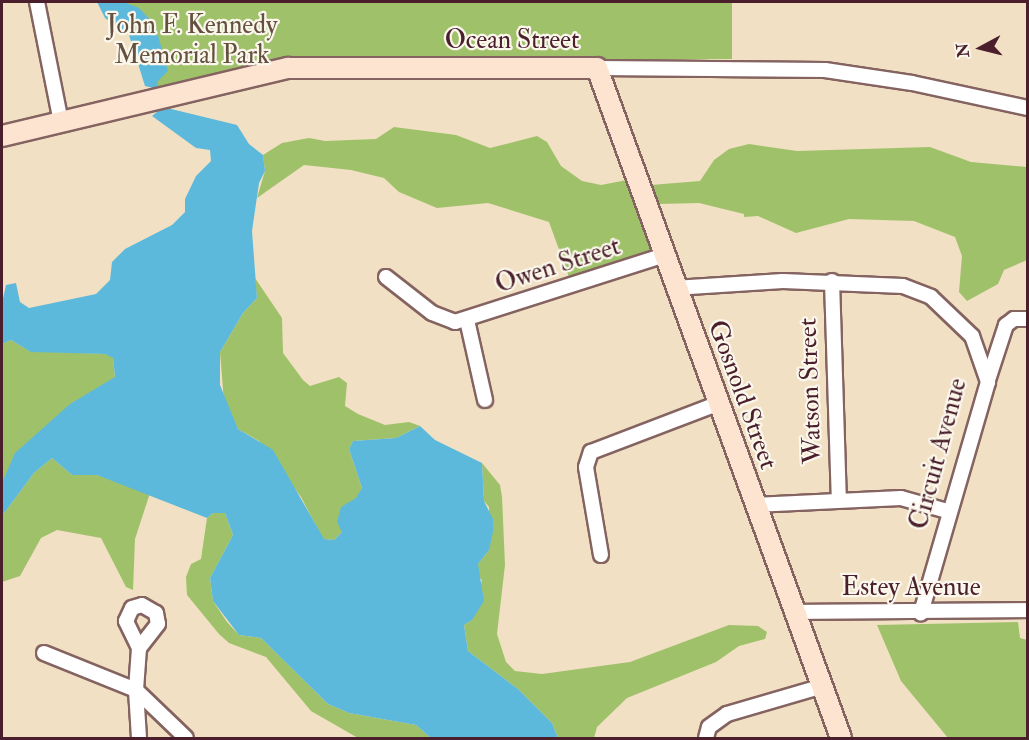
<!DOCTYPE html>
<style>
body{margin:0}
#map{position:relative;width:1029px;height:740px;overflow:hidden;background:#f1e0c3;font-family:"IM FELL Double Pica",serif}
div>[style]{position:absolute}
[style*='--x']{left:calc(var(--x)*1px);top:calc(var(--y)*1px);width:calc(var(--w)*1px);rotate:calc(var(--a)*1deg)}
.green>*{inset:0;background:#9fc16a}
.water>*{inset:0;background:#5db9db}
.roads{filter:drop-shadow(2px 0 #846360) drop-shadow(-2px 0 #846360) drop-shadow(0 2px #846360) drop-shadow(0 -2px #846360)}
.minor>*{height:14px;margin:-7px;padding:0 7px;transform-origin:7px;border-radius:7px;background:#fff}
.secondary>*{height:20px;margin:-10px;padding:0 10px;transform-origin:10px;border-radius:10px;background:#fde4d1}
span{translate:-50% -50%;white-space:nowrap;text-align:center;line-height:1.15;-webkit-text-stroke:4.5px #fbf7ec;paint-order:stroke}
.park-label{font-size:26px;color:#64503e}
.street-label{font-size:26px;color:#4a1f2b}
.frame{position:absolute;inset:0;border:3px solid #4a1f2b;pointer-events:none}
.north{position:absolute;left:951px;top:18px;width:60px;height:60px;-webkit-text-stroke:4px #fbf7ec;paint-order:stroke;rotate:263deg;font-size:16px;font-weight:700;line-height:24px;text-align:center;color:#4a1f2b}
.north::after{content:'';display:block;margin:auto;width:21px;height:27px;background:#4a1f2b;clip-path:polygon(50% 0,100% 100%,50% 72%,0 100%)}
</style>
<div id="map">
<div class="green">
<i style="clip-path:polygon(117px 2px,732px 2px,732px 59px,277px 63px,152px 91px,154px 83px)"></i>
<i style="clip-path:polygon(394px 127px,456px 135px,490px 148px,537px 136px,547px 142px,561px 166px,582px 181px,601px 185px,627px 180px,653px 250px,569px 277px,549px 222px,488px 203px,437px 208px,399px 192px,384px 178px,351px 170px,304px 165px,257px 198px,265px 171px,263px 155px,282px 143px,309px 138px,325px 141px,376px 139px)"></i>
<i style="clip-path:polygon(749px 144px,797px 151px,930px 147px,971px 162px,1027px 167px,1027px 260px,1004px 270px,998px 284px,967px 301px,959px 292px,962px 256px,955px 237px,914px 221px,849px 219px,796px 233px,758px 216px,744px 217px,744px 214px,699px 203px,658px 204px,651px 185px,700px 181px,714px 160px,729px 149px)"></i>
<i style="clip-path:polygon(255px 278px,282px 318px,283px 353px,303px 380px,310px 386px,339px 377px,347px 383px,345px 406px,358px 414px,385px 425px,409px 422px,420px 426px,396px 438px,353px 441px,349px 449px,362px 488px,342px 532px,334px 540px,323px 539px,301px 497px,259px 441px,238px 429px,224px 402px,220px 352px,243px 313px,257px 298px)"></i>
<i style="clip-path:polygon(11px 340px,30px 351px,105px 354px,113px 357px,115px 378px,73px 403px,2px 488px,2px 344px)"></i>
<i style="clip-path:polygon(52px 458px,72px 475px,97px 475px,150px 493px,135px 539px,133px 590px,126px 587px,101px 538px,57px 530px,41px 538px,20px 576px,2px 582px,2px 516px,34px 473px)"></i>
<i style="clip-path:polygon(482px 463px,500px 485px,502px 497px,505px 565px,497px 634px,506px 662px,515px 671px,542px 674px,630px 662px,729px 625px,758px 626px,767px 632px,765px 639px,739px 646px,716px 662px,627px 698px,597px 727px,594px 738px,558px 738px,552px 723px,518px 689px,468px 651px,464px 625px,472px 620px,482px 580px,477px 575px,478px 564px,489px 550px,489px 507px,484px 501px)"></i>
<i style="clip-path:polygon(213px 513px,225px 513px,233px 535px,210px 578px,213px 601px,227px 622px,239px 635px,261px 638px,328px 704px,349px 713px,416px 725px,431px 738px,358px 738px,311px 711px,266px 657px,229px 643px,219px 634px,187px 595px,186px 577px,191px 564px,201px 559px,207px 518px)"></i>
<i style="clip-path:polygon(1018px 622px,1020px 638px,1027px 640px,1027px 738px,948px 738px,901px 681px,877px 625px)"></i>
</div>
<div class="water">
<i style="clip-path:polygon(97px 2px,124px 2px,139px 8px,155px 25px,168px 71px,158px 81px,157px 89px,145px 86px,129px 35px,105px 18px)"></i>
<i style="clip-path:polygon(163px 107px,237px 125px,249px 144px,263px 155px,265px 171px,259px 183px,252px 231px,257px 298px,243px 313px,220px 352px,220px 385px,238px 429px,273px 450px,324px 539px,334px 540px,342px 532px,337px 522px,341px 507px,356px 498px,362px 488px,349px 449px,353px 441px,396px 438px,420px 426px,435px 440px,482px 463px,484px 501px,493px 519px,493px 532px,489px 550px,478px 564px,484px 601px,472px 620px,464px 625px,468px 651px,518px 689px,552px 723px,558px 738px,431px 738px,416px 725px,349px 713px,328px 704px,261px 638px,239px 635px,213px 601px,210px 578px,233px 535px,225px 513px,213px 513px,207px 518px,97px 475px,72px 475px,52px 458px,34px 473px,2px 516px,2px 483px,15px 453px,70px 404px,115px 377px,113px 358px,105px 354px,31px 352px,11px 340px,2px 344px,2px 303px,6px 285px,16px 283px,20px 302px,29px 308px,96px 294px,110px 280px,112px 262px,125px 249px,172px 225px,185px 212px,185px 199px,196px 176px,211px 161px,210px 150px,196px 148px,152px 116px)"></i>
</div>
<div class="roads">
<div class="minor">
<i style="--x:37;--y:2;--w:122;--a:78.7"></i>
<i style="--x:597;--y:68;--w:228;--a:0.5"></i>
<i style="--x:825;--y:70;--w:88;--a:8.5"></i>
<i style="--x:912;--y:83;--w:119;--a:12.2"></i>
<i style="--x:386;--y:277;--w:58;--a:38"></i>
<i style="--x:432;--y:313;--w:25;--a:21"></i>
<i style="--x:455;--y:322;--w:217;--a:-17.7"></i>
<i style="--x:832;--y:281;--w:219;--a:88.2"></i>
<i style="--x:674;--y:288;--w:109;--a:-3.7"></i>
<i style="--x:783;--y:281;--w:120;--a:2.4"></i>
<i style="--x:903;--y:286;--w:30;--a:21"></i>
<i style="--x:931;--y:297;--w:57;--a:43.6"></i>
<i style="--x:972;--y:336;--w:49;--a:70.8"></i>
<i style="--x:988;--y:382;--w:241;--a:106.2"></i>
<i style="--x:467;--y:320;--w:82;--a:77.3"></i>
<i style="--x:988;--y:380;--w:58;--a:-71.9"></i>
<i style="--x:1006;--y:325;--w:10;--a:-37"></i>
<i style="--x:1014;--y:319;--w:14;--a:0"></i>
<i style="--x:754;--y:505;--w:147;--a:-2.7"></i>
<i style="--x:901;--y:498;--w:48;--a:15.8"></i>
<i style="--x:601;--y:555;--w:89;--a:-99.7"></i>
<i style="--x:586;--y:467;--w:16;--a:-72"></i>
<i style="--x:591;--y:452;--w:135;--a:-20.9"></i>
<i style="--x:142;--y:605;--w:16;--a:30"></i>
<i style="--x:156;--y:613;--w:11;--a:80"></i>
<i style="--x:158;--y:624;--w:31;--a:128"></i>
<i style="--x:139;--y:648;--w:30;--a:-116"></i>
<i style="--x:126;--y:621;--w:14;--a:-65"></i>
<i style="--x:132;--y:608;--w:10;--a:-17"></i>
<i style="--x:794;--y:612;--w:234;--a:-0.5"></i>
<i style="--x:44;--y:653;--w:99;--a:21.9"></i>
<i style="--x:136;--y:690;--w:69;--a:43.8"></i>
<i style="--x:139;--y:738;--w:48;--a:-93.6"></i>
<i style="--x:136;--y:690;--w:42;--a:-85.9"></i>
<i style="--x:706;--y:738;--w:11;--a:-75"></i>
<i style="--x:709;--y:727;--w:22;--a:-36"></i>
<i style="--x:727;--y:714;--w:100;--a:-16.3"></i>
</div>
<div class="secondary">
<i style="--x:2;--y:136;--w:294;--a:-13.4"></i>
<i style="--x:288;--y:68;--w:309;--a:0"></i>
<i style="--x:597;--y:68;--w:713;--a:69.99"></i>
</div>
</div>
<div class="park-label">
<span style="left:192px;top:41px">John F. Kennedy<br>Memorial Park</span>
</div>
<div class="street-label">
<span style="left:512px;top:41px">Ocean Street</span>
<span style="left:558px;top:266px;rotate:-18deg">Owen Street</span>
<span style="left:811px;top:391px;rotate:-92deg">Watson Street</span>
<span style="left:742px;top:395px;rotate:70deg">Gosnold Street</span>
<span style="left:939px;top:454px;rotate:-75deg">Circuit Avenue</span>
<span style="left:911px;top:588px">Estey Avenue</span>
</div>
<div class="frame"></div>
<div class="north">N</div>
</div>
